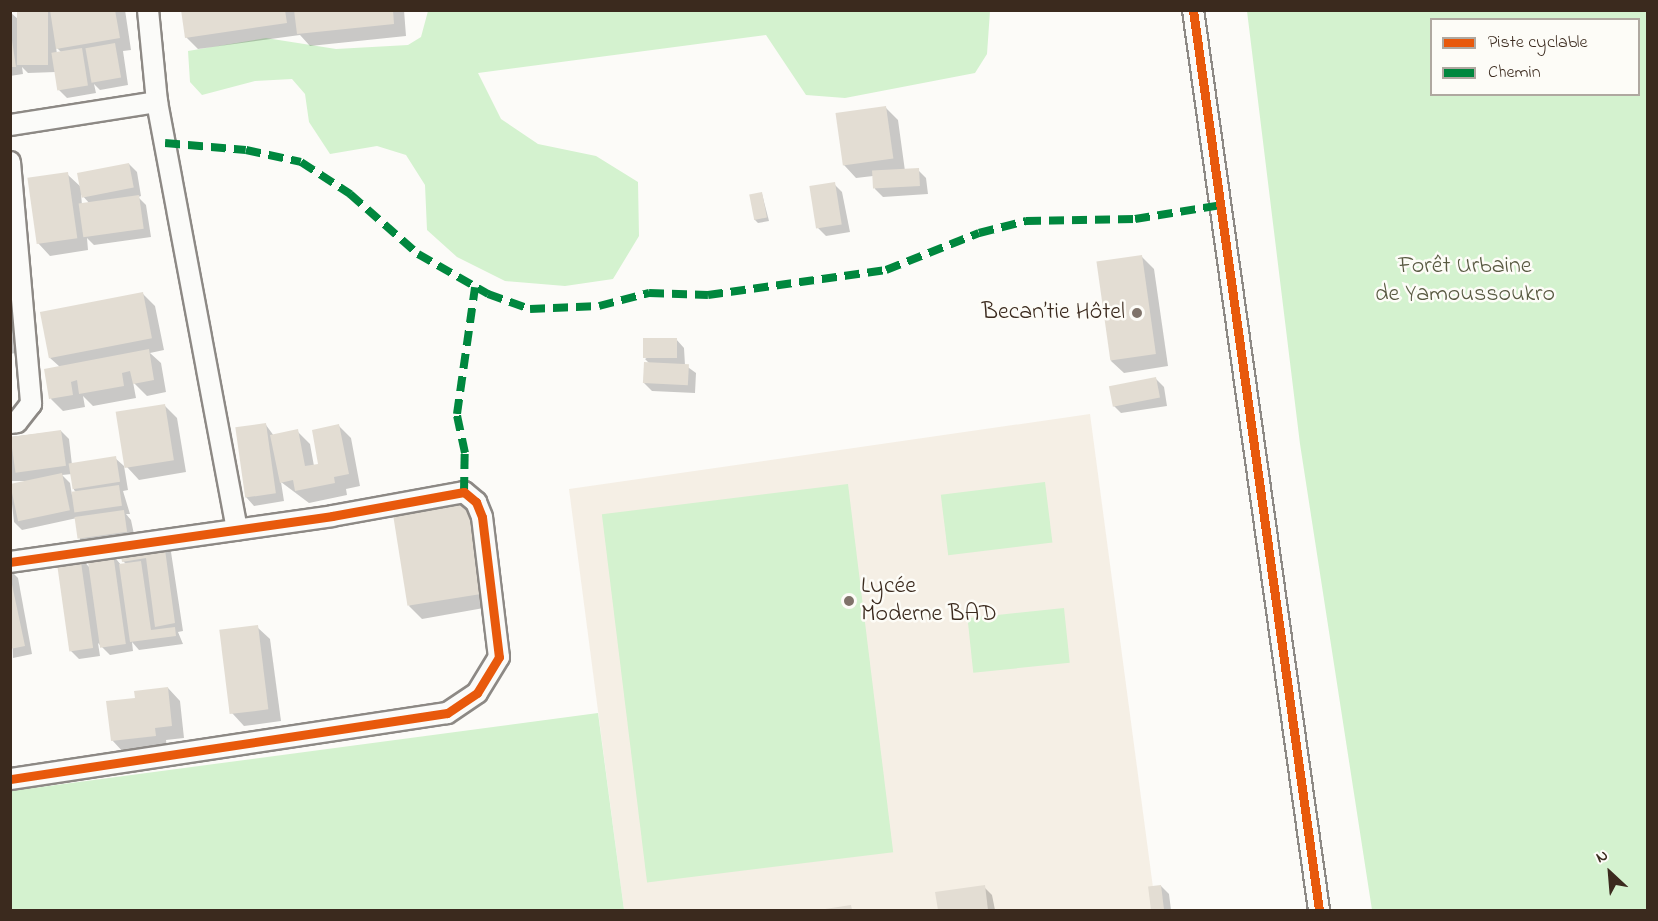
<!DOCTYPE html>
<meta charset="utf-8">
<style>
body{margin:0}
#map{position:relative;width:1658px;height:921px;overflow:hidden;background:#fcfbf8;font-family:"Indie Flower",sans-serif}
div>[style]{position:absolute}
[style*='--x']{left:calc(var(--x)*1px);top:calc(var(--y)*1px);width:calc(var(--w)*1px);rotate:calc(var(--a)*1deg)}
.built>*{inset:0;background:#f5efe5}
.green>*{inset:0;background:#d4f2cf;transform-origin:0 0}
.shadow>*{inset:0;background:#0003}
.building>*{inset:0;background:#e3ddd3;transform-origin:0 0}
.roads{filter:drop-shadow(2px 0 #8d8985) drop-shadow(-2px 0 #8d8985) drop-shadow(0 2px #8d8985) drop-shadow(0 -2px #8d8985)}
.street>*{height:20px;margin:-10px;padding:0 10px;transform-origin:10px;border-radius:10px;background:#fbfbf9}
.quiet>*{height:8px;margin-top:-4px;transform-origin:0;background:repeating-linear-gradient(90deg,#00873e 0 15px,transparent 0 23px)}
.cycleway>*{height:9px;margin:-4.5px;padding:0 4.5px;transform-origin:4.5px;border-radius:4.5px;background:#e8590c}
.dots>*{width:16px;height:16px;translate:-50% -50%;box-sizing:border-box;border:3px solid #fdfcf7;border-radius:50%}
span{translate:-50% -50%;white-space:nowrap;text-align:center;line-height:1.15;-webkit-text-stroke:5px #fdfcf7;paint-order:stroke}
.park-label{font-size:24px;color:#595a42}
.poi-label{font-size:24px;color:#3b2a1e}
.right{translate:-100% -50%;text-align:right}
.left{translate:0 -50%;text-align:left}
.frame{position:absolute;inset:0;border:12px solid #3b2a1e;pointer-events:none}
.legend{position:absolute;left:1430px;top:18px;width:210px;height:78px;box-sizing:border-box;background:#fdfcf7;border:2px solid #afa8a0;margin:0;padding:8px 10px;list-style:none;font-size:18px;color:#3b2a1e}
.legend li{display:flex;align-items:center;gap:12px;height:30px}
.legend b{width:30px;border:2px solid #afa8a0}
.north{position:absolute;left:1580px;top:843px;width:60px;height:60px;-webkit-text-stroke:4px #fdfcf7;paint-order:stroke;rotate:334deg;font-size:16px;font-weight:700;line-height:24px;text-align:center;color:#3b2a1e}
.north::after{content:'';display:block;margin:auto;width:21px;height:27px;background:#3b2a1e;clip-path:polygon(50% 0,100% 100%,50% 72%,0 100%)}
</style>
<div id="map">
<div class="built">
<i style="clip-path:polygon(1090px 414px,1156px 910px,624px 910px,569px 489px)"></i>
</div>
<div class="green">
<i style="clip-path:polygon(428px 11px,428px 10px,990px 11px,987px 54px,975px 73px,845px 98px,806px 95px,766px 35px,478px 73px,501px 119px,538px 144px,596px 156px,638px 182px,639px 236px,613px 279px,565px 286px,505px 281px,457px 257px,427px 230px,425px 185px,406px 155px,377px 146px,330px 154px,309px 122px,305px 94px,292px 79px,255px 81px,202px 95px,190px 82px,188px 51px,266px 38px,336px 49px,408px 45px,421px 37px)"></i>
<i style="clip-path:polygon(evenodd,1247px 11px,1647px 11px,1647px 910px,1372px 910px,1300px 444px,1247px 11px,1432px 20px,1638px 20px,1638px 94px,1432px 94px,1432px 20px)"></i>
<i style="left:1045px;top:482px;width:61px;height:105px;rotate:83deg"></i>
<i style="left:848px;top:484px;width:371px;height:248px;rotate:83deg"></i>
<i style="left:1064px;top:608px;width:55px;height:97px;rotate:84deg"></i>
<i style="clip-path:polygon(598px 713px,624px 910px,11px 910px,11px 791px)"></i>
</div>
<div class="shadow">
<i style="clip-path:polygon(evenodd,18px 10px,125px 10px,131px 50px,123px 51px,128px 85px,100px 90px,94px 84px,96px 93px,67px 98px,59px 90px,56px 72px,28px 73px,22px 67px,23px 74px,10px 76px,10px 12px,19px 20px,18px 10px,56px 47px,62px 53px,57px 54px,56px 47px)"></i>
<i style="clip-path:polygon(183px 10px,404px 10px,406px 36px,310px 46px,300px 35px,198px 49px,186px 37px)"></i>
<i style="clip-path:polygon(886px 108px,898px 120px,905px 171px,918px 170px,926px 178px,928px 194px,883px 197px,875px 189px,873px 176px,856px 178px,844px 165px)"></i>
<i style="clip-path:polygon(evenodd,129px 164px,137px 172px,141px 196px,138px 197px,146px 205px,151px 237px,94px 245px,87px 238px,88px 250px,50px 256px,38px 243px,67px 174px,82px 188px,129px 164px,81px 194px,90px 204px,82px 205px,81px 194px)"></i>
<i style="clip-path:polygon(834px 184px,842px 192px,850px 232px,826px 236px,818px 228px)"></i>
<i style="clip-path:polygon(762px 194px,769px 221px,758px 223px,754px 219px)"></i>
<i style="clip-path:polygon(1141px 256px,1154px 269px,1168px 366px,1124px 373px,1111px 361px)"></i>
<i style="clip-path:polygon(143px 294px,155px 306px,164px 350px,150px 353px,161px 363px,166px 392px,147px 396px,133px 382px,136px 398px,93px 406px,83px 396px,85px 407px,63px 411px,51px 399px,60px 367px,50px 358px)"></i>
<i style="clip-path:polygon(10px 304px,21px 352px,10px 354px)"></i>
<i style="clip-path:polygon(676px 339px,684px 348px,685px 365px,696px 373px,695px 393px,652px 391px,644px 383px,650px 364px,645px 359px)"></i>
<i style="clip-path:polygon(1156px 379px,1164px 387px,1167px 406px,1121px 413px,1113px 405px)"></i>
<i style="clip-path:polygon(164px 405px,177px 418px,186px 472px,139px 480px,127px 467px)"></i>
<i style="clip-path:polygon(266px 425px,274px 436px,297px 431px,310px 444px,314px 466px,320px 465px,339px 426px,351px 438px,360px 486px,346px 489px,347px 495px,309px 503px,281px 482px,284px 501px,254px 506px,246px 497px)"></i>
<i style="clip-path:polygon(evenodd,61px 431px,69px 439px,72px 465px,115px 458px,124px 466px,128px 490px,123px 491px,130px 514px,126px 514px,131px 520px,135px 539px,88px 548px,80px 540px,77px 518px,22px 530px,14px 522px,10px 486px,36px 481px,10px 481px,10px 437px,61px 431px,72px 474px,74px 490px,78px 494px,72px 495px,70px 483px,62px 475px,72px 474px)"></i>
<i style="clip-path:polygon(467px 503px,480px 516px,495px 606px,422px 619px,409px 606px)"></i>
<i style="clip-path:polygon(163px 544px,171px 552px,183px 631px,178px 632px,183px 644px,139px 650px,132px 642px,133px 651px,110px 655px,98px 643px,100px 656px,79px 659px,71px 651px,79px 556px,90px 568px,112px 554px,121px 565px,127px 565px,123px 561px)"></i>
<i style="clip-path:polygon(10px 570px,18px 578px,32px 654px,13px 658px)"></i>
<i style="clip-path:polygon(257px 627px,270px 639px,281px 721px,244px 726px,232px 713px)"></i>
<i style="clip-path:polygon(168px 688px,180px 701px,184px 738px,166px 740px,167px 748px,124px 753px,112px 740px,137px 699px)"></i>
<i style="clip-path:polygon(1161px 886px,1169px 894px,1171px 910px,1153px 910px,1150px 888px)"></i>
<i style="clip-path:polygon(984px 887px,992px 895px,995px 910px,939px 910px,937px 893px)"></i>
</div>
<div class="building">
<i style="left:17px;top:10px;width:31px;height:55px"></i>
<i style="clip-path:polygon(50px 10px,115px 10px,120px 38px,56px 49px)"></i>
<i style="clip-path:polygon(181px 10px,285px 10px,287px 23px,185px 38px)"></i>
<i style="clip-path:polygon(294px 10px,393px 10px,394px 24px,297px 34px)"></i>
<i style="clip-path:polygon(10px 27px,16px 67px,10px 67px)"></i>
<i style="left:115px;top:43px;width:35px;height:30px;rotate:80deg"></i>
<i style="left:82px;top:48px;width:38px;height:31px;rotate:81deg"></i>
<i style="left:886px;top:106px;width:53px;height:51px;rotate:82deg"></i>
<i style="left:129px;top:163px;width:25px;height:53px;rotate:79deg"></i>
<i style="left:919px;top:168px;width:18px;height:47px;rotate:87deg"></i>
<i style="left:68px;top:172px;width:67px;height:41px;rotate:82deg"></i>
<i style="left:835px;top:182px;width:43px;height:26px;rotate:81deg"></i>
<i style="left:762px;top:192px;width:26px;height:13px;rotate:79deg"></i>
<i style="left:139px;top:195px;width:34px;height:61px;rotate:82deg"></i>
<i style="left:1142px;top:255px;width:100px;height:46px;rotate:82deg"></i>
<i style="left:143px;top:292px;width:47px;height:105px;rotate:79deg"></i>
<i style="left:677px;top:338px;width:20px;height:34px;rotate:90deg"></i>
<i style="clip-path:polygon(149px 349px,154px 380px,133px 384px,130px 371px,122px 373px,124px 386px,79px 394px,77px 380px,71px 382px,73px 395px,49px 399px,44px 369px)"></i>
<i style="left:644px;top:362px;width:45px;height:21px;rotate:3deg"></i>
<i style="left:1156px;top:377px;width:21px;height:48px;rotate:79deg"></i>
<i style="left:165px;top:404px;width:57px;height:50px;rotate:81deg"></i>
<i style="left:266px;top:423px;width:71px;height:31px;rotate:82deg"></i>
<i style="clip-path:polygon(339px 424px,349px 474px,334px 477px,335px 483px,295px 491px,293px 480px,280px 483px,270px 435px,298px 429px,305px 466px,318px 464px,312px 430px)"></i>
<i style="left:61px;top:430px;width:36px;height:51px;rotate:82deg"></i>
<i style="left:116px;top:456px;width:26px;height:48px;rotate:81deg"></i>
<i style="left:62px;top:473px;width:38px;height:53px;rotate:78deg"></i>
<i style="left:119px;top:485px;width:21px;height:48px;rotate:82deg"></i>
<i style="left:468px;top:502px;width:93px;height:76px;rotate:81deg"></i>
<i style="left:124px;top:510px;width:22px;height:50px;rotate:82deg"></i>
<i style="clip-path:polygon(164px 542px,175px 623px,155px 627px,146px 558px,122px 562px,120px 549px)"></i>
<i style="left:113px;top:553px;width:92px;height:26px;rotate:82deg"></i>
<i style="left:80px;top:555px;width:94px;height:24px;rotate:82deg"></i>
<i style="clip-path:polygon(141px 561px,151px 630px,175px 627px,176px 636px,130px 642px,119px 564px)"></i>
<i style="clip-path:polygon(10px 575px,25px 646px,10px 649px)"></i>
<i style="left:258px;top:625px;width:85px;height:39px;rotate:83deg"></i>
<i style="clip-path:polygon(168px 687px,172px 726px,155px 728px,156px 736px,111px 741px,106px 701px,135px 698px,134px 691px)"></i>
<i style="clip-path:polygon(985px 885px,988px 910px,938px 910px,935px 892px)"></i>
<i style="left:1161px;top:885px;width:25px;height:13px;rotate:83deg"></i>
<i style="clip-path:polygon(851px 905px,852px 910px,825px 910px,825px 909px)"></i>
</div>
<div class="roads">
<div class="street">
<i style="--x:148;--y:10;--w:92;--a:84.4"></i>
<i style="--x:157;--y:102;--w:435;--a:79.4"></i>
<i style="--x:1193;--y:10;--w:909;--a:82.03"></i>
<i style="--x:10;--y:125;--w:149;--a:-8.9"></i>
<i style="--x:10;--y:162;--w:243;--a:85"></i>
<i style="--x:31;--y:404;--w:23;--a:128"></i>
<i style="--x:17;--y:422;--w:7;--a:172"></i>
<i style="--x:10;--y:562;--w:325;--a:-8.1"></i>
<i style="--x:332;--y:516;--w:134;--a:-10.3"></i>
<i style="--x:464;--y:492;--w:16;--a:40"></i>
<i style="--x:476;--y:502;--w:16;--a:68"></i>
<i style="--x:482;--y:517;--w:141;--a:83.1"></i>
<i style="--x:499;--y:657;--w:42;--a:121.4"></i>
<i style="--x:477;--y:693;--w:36;--a:146"></i>
<i style="--x:447;--y:713;--w:442;--a:171.4"></i>
</div>
</div>
<div class="quiet">
<i style="--x:165;--y:143;--w:81;--a:4.9"></i>
<i style="--x:246;--y:150;--w:56;--a:12.3"></i>
<i style="--x:301;--y:162;--w:59;--a:33.1"></i>
<i style="--x:350;--y:194;--w:91;--a:41.4"></i>
<i style="--x:418;--y:254;--w:81;--a:29.7"></i>
<i style="--x:488;--y:294;--w:45;--a:19.7"></i>
<i style="--x:530;--y:309;--w:69;--a:-2.5"></i>
<i style="--x:599;--y:306;--w:52;--a:-14.6"></i>
<i style="--x:649;--y:293;--w:59;--a:1.9"></i>
<i style="--x:708;--y:295;--w:180;--a:-8"></i>
<i style="--x:886;--y:270;--w:100;--a:-21.7"></i>
<i style="--x:979;--y:233;--w:49;--a:-14.3"></i>
<i style="--x:1026;--y:221;--w:109;--a:-1.1"></i>
<i style="--x:1135;--y:219;--w:87;--a:-9.2"></i>
<i style="--x:464;--y:492;--w:39;--a:-89"></i>
<i style="--x:465;--y:453;--w:40;--a:-102"></i>
<i style="--x:457;--y:414;--w:128;--a:-81.9"></i>
</div>
<div class="cycleway">
<i style="--x:1193;--y:10;--w:909;--a:82.03"></i>
<i style="--x:10;--y:562;--w:325;--a:-8.1"></i>
<i style="--x:332;--y:516;--w:134;--a:-10.3"></i>
<i style="--x:464;--y:492;--w:16;--a:40"></i>
<i style="--x:476;--y:502;--w:16;--a:68"></i>
<i style="--x:482;--y:517;--w:141;--a:83.1"></i>
<i style="--x:499;--y:657;--w:42;--a:121.4"></i>
<i style="--x:477;--y:693;--w:36;--a:146"></i>
<i style="--x:447;--y:713;--w:442;--a:171.4"></i>
</div>
<div class="dots">
<i style="left:1137px;top:313px;background:#7f736a"></i>
<i style="left:849px;top:601px;background:#7f736a"></i>
</div>
<div class="park-label">
<span style="left:1465px;top:281px">Forêt Urbaine<br>de Yamoussoukro</span>
</div>
<div class="poi-label">
<span class="right" style="left:1125px;top:313px">Becan’tie Hôtel</span>
<span class="left" style="left:861px;top:601px">Lycée<br>Moderne BAD</span>
</div>
<div class="frame"></div>
<ul class="legend">
<li><b style="height:8px;background:#e8590c"></b>Piste cyclable</li>
<li><b style="height:8px;background:#00873e"></b>Chemin</li>
</ul>
<div class="north">N</div>
</div>
